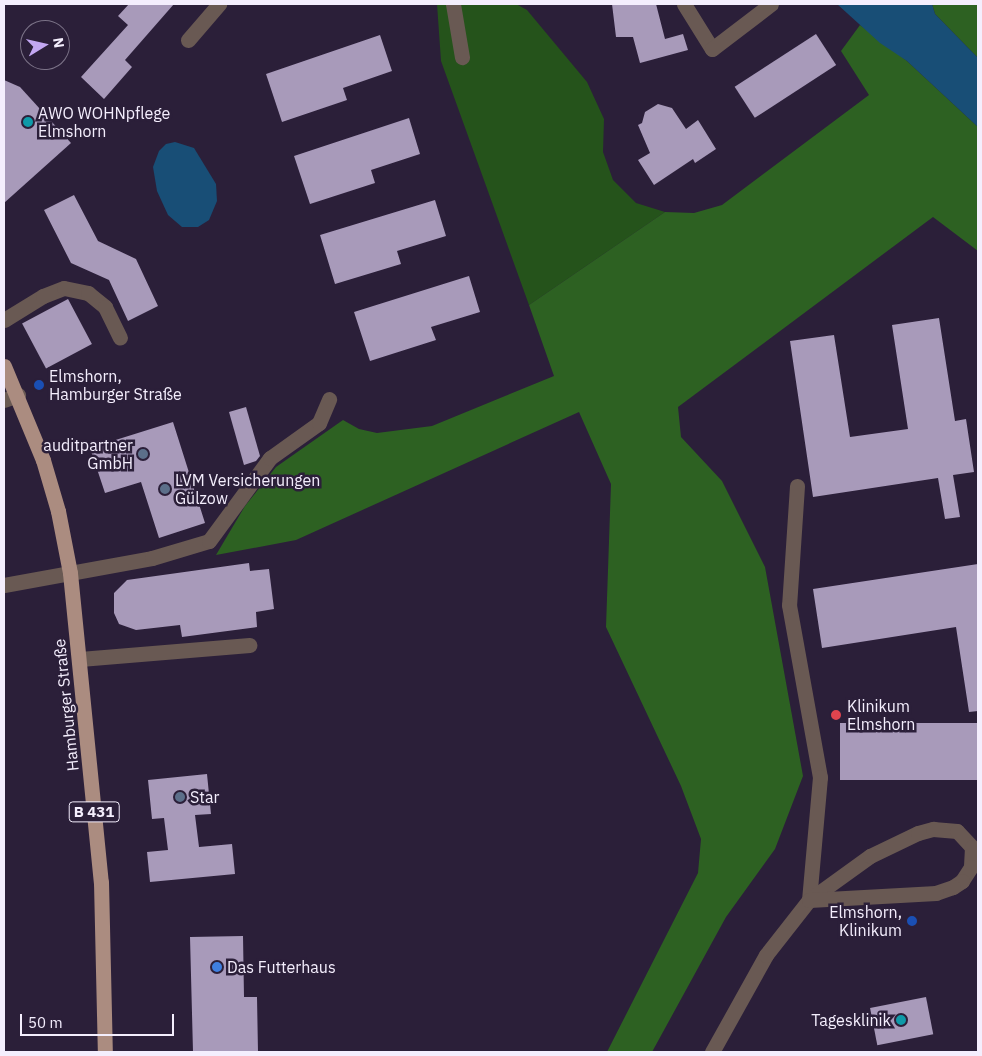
<!DOCTYPE html>
<meta charset="utf-8">
<style>
body{margin:0}
#map{position:relative;width:982px;height:1056px;overflow:hidden;background:#2b1f39;font-family:"IBM Plex Sans",sans-serif}
div>[style]{position:absolute}
[style*='--x']{left:calc(var(--x)*1px);top:calc(var(--y)*1px);width:calc(var(--w)*1px);rotate:calc(var(--a)*1deg)}
.green>*{inset:0;background:#25531b}
.forest>*{inset:0;background:#2d6122}
.water>*{inset:0;background:#184e76}
.building>*{inset:0;background:#a89aba;transform-origin:0 0}
.minor>*{height:15px;margin:-7.5px;padding:0 7.5px;transform-origin:7.5px;border-radius:7.5px;background:#695953}
.major>*{height:15px;margin:-7.5px;padding:0 7.5px;transform-origin:7.5px;border-radius:7.5px;background:#ab8c80}
.dots>*{width:14px;height:14px;translate:-50% -50%;box-sizing:border-box;border:2px solid #2b1f39;border-radius:50%}
span{translate:-50% -50%;white-space:nowrap;text-align:center;line-height:1.15;-webkit-text-stroke:5px #2b1f39;paint-order:stroke}
.shield-label span{padding:1px 4px;background:#2b1f39;border:1px solid;border-radius:4px;-webkit-text-stroke-width:0}
.shield-label{font-size:15px;color:#f4eefd;font-weight:700}
.poi-label{font-size:16px;color:#f4eefd}
.left{translate:0 -50%;text-align:left}
.right{translate:-100% -50%;text-align:right}
.street-label{font-size:16px;color:#f4eefd}
.frame{position:absolute;inset:0;border:5px solid #f4eefd;pointer-events:none}
.north{position:absolute;left:20px;top:20px;width:50px;height:50px;box-sizing:border-box;background:#2b1f39;border:1px solid #7b7287;border-radius:50%;rotate:81deg;font-size:14px;font-weight:700;line-height:20px;text-align:center;color:#f4eefd}
.north::after{content:'';display:block;margin:auto;width:18px;height:22px;background:#c3a7f2;clip-path:polygon(50% 0,100% 100%,50% 72%,0 100%)}
.scale{position:absolute;left:20px;top:1014px;width:154px;height:22px;box-sizing:border-box;border:2px solid #f4eefd;border-top:0;padding-left:6px;font-size:15px;line-height:18px;white-space:nowrap;color:#f4eefd;-webkit-text-stroke:4px #2b1f39;paint-order:stroke}
</style>
<div id="map">
<div class="green">
<i style="clip-path:polygon(437px 4px,516px 4px,527px 10px,587px 82px,604px 119px,603px 152px,613px 180px,636px 203px,665px 212px,529px 305px,441px 61px)"></i>
</div>
<div class="forest">
<i style="clip-path:polygon(932px 4px,978px 4px,978px 58px,935px 14px)"></i>
<i style="clip-path:polygon(860px 25px,907px 61px,978px 127px,978px 251px,933px 217px,678px 407px,681px 437px,722px 481px,765px 567px,803px 776px,775px 849px,726px 917px,652px 1052px,607px 1052px,698px 873px,701px 839px,681px 786px,606px 627px,611px 484px,579px 412px,296px 540px,216px 555px,245px 506px,276px 467px,343px 420px,359px 429px,377px 433px,432px 426px,554px 376px,529px 305px,665px 212px,694px 213px,722px 205px,869px 95px,841px 51px)"></i>
</div>
<div class="water">
<i style="clip-path:polygon(837px 4px,932px 4px,935px 14px,978px 58px,978px 127px,907px 61px,880px 43px)"></i>
<i style="clip-path:polygon(175px 142px,194px 148px,216px 184px,217px 201px,209px 220px,198px 227px,182px 227px,168px 215px,157px 191px,153px 167px,159px 151px,166px 144px)"></i>
</div>
<div class="building">
<i style="clip-path:polygon(129px 4px,174px 4px,125px 60px,132px 67px,104px 99px,81px 77px,128px 25px,118px 16px)"></i>
<i style="clip-path:polygon(612px 4px,656px 4px,665px 39px,683px 34px,688px 50px,640px 63px,633px 37px,616px 37px)"></i>
<i style="left:816px;top:34px;width:37px;height:97px;rotate:57deg"></i>
<i style="clip-path:polygon(380px 35px,392px 71px,343px 88px,347px 100px,282px 122px,266px 74px)"></i>
<i style="clip-path:polygon(4px 80px,20px 87px,71px 143px,4px 203px)"></i>
<i style="clip-path:polygon(658px 104px,672px 108px,686px 129px,698px 120px,716px 149px,695px 163px,693px 159px,654px 185px,638px 160px,650px 153px,638px 125px,642px 123px,645px 112px)"></i>
<i style="clip-path:polygon(409px 118px,420px 154px,371px 170px,375px 183px,310px 204px,294px 156px)"></i>
<i style="clip-path:polygon(74px 195px,98px 241px,136px 259px,158px 306px,128px 321px,109px 280px,71px 263px,44px 210px)"></i>
<i style="clip-path:polygon(435px 200px,446px 236px,397px 251px,401px 264px,335px 284px,320px 235px)"></i>
<i style="clip-path:polygon(469px 276px,480px 312px,431px 327px,436px 340px,370px 361px,354px 312px)"></i>
<i style="left:68px;top:299px;width:51px;height:52px;rotate:62deg"></i>
<i style="clip-path:polygon(939px 318px,955px 421px,966px 419px,974px 472px,953px 475px,960px 517px,945px 519px,938px 478px,813px 497px,790px 341px,834px 335px,850px 437px,908px 429px,892px 325px)"></i>
<i style="clip-path:polygon(246px 407px,260px 456px,256px 461px,244px 465px,229px 412px)"></i>
<i style="clip-path:polygon(173px 422px,205px 523px,159px 538px,141px 482px,105px 493px,90px 448px)"></i>
<i style="clip-path:polygon(249px 563px,250px 571px,269px 569px,274px 609px,256px 612px,257px 627px,182px 637px,180px 625px,136px 630px,119px 624px,114px 613px,114px 593px,127px 580px)"></i>
<i style="clip-path:polygon(978px 564px,978px 711px,969px 712px,956px 627px,822px 648px,813px 589px)"></i>
<i style="left:978px;top:723px;width:57px;height:138px;rotate:90deg"></i>
<i style="clip-path:polygon(207px 774px,211px 814px,195px 815px,199px 847px,232px 844px,235px 874px,150px 882px,147px 852px,168px 850px,164px 818px,152px 819px,148px 780px)"></i>
<i style="clip-path:polygon(243px 936px,244px 997px,257px 997px,258px 1052px,193px 1052px,190px 937px)"></i>
<i style="left:926px;top:997px;width:38px;height:57px;rotate:79deg"></i>
</div>
<div class="minor">
<i style="--x:453;--y:4;--w:54;--a:80.4"></i>
<i style="--x:684;--y:4;--w:53;--a:58.1"></i>
<i style="--x:712;--y:49;--w:74;--a:-37.3"></i>
<i style="--x:188;--y:40;--w:48;--a:-49.3"></i>
<i style="--x:4;--y:320;--w:46;--a:-31.6"></i>
<i style="--x:43;--y:296;--w:22;--a:-21"></i>
<i style="--x:64;--y:288;--w:25;--a:12"></i>
<i style="--x:88;--y:293;--w:22;--a:39"></i>
<i style="--x:105;--y:307;--w:34;--a:64"></i>
<i style="--x:4;--y:400;--w:15;--a:-20"></i>
<i style="--x:797;--y:486;--w:119;--a:93.8"></i>
<i style="--x:789;--y:605;--w:175;--a:79.8"></i>
<i style="--x:820;--y:777;--w:123;--a:95.1"></i>
<i style="--x:4;--y:585;--w:150;--a:-10.3"></i>
<i style="--x:152;--y:558;--w:59;--a:-16.6"></i>
<i style="--x:209;--y:541;--w:103;--a:-53.7"></i>
<i style="--x:270;--y:458;--w:60;--a:-35.5"></i>
<i style="--x:319;--y:423;--w:26;--a:-67"></i>
<i style="--x:80;--y:659;--w:170;--a:-4.7"></i>
<i style="--x:712;--y:1052;--w:111;--a:-60.9"></i>
<i style="--x:766;--y:955;--w:70;--a:-52"></i>
<i style="--x:809;--y:900;--w:75;--a:-35.8"></i>
<i style="--x:870;--y:856;--w:53;--a:-25.6"></i>
<i style="--x:918;--y:833;--w:16;--a:-15"></i>
<i style="--x:933;--y:829;--w:24;--a:5"></i>
<i style="--x:957;--y:831;--w:22;--a:47"></i>
<i style="--x:972;--y:847;--w:20;--a:93"></i>
<i style="--x:971;--y:867;--w:17;--a:123"></i>
<i style="--x:962;--y:881;--w:11;--a:146"></i>
<i style="--x:953;--y:887;--w:18;--a:161"></i>
<i style="--x:936;--y:893;--w:127;--a:176.8"></i>
</div>
<div class="major">
<i style="--x:4;--y:366;--w:102;--a:67.5"></i>
<i style="--x:43;--y:460;--w:53;--a:73.6"></i>
<i style="--x:58;--y:511;--w:63;--a:79"></i>
<i style="--x:70;--y:573;--w:311;--a:84.3"></i>
<i style="--x:101;--y:882;--w:170;--a:88.7"></i>
</div>
<div class="dots">
<i style="left:28px;top:122px;background:#0f9aa8"></i>
<i style="left:39px;top:385px;background:#1a4fb4"></i>
<i style="left:143px;top:454px;background:#5c6f8a"></i>
<i style="left:165px;top:489px;background:#5c6f8a"></i>
<i style="left:836px;top:715px;background:#e0444e"></i>
<i style="left:180px;top:797px;background:#5c6f8a"></i>
<i style="left:912px;top:921px;background:#1a4fb4"></i>
<i style="left:217px;top:967px;background:#3f7fe0"></i>
<i style="left:901px;top:1020px;background:#0f9aa8"></i>
</div>
<div class="shield-label">
<span style="left:94px;top:812px">B 431</span>
</div>
<div class="poi-label">
<span class="left" style="left:38px;top:122px">AWO WOHNpflege<br>Elmshorn</span>
<span class="left" style="left:49px;top:385px">Elmshorn,<br>Hamburger Straße</span>
<span class="right" style="left:133px;top:454px">auditpartner<br>GmbH</span>
<span class="left" style="left:175px;top:489px">LVM Versicherungen<br>Gülzow</span>
<span class="left" style="left:847px;top:715px">Klinikum<br>Elmshorn</span>
<span class="left" style="left:190px;top:797px">Star</span>
<span class="right" style="left:902px;top:921px">Elmshorn,<br>Klinikum</span>
<span class="left" style="left:227px;top:967px">Das Futterhaus</span>
<span class="right" style="left:891px;top:1020px">Tagesklinik</span>
</div>
<div class="street-label">
<span style="left:66px;top:705px;rotate:-96deg">Hamburger Straße</span>
</div>
<div class="frame"></div>
<div class="north">N</div>
<div class="scale">50 m</div>
</div>
